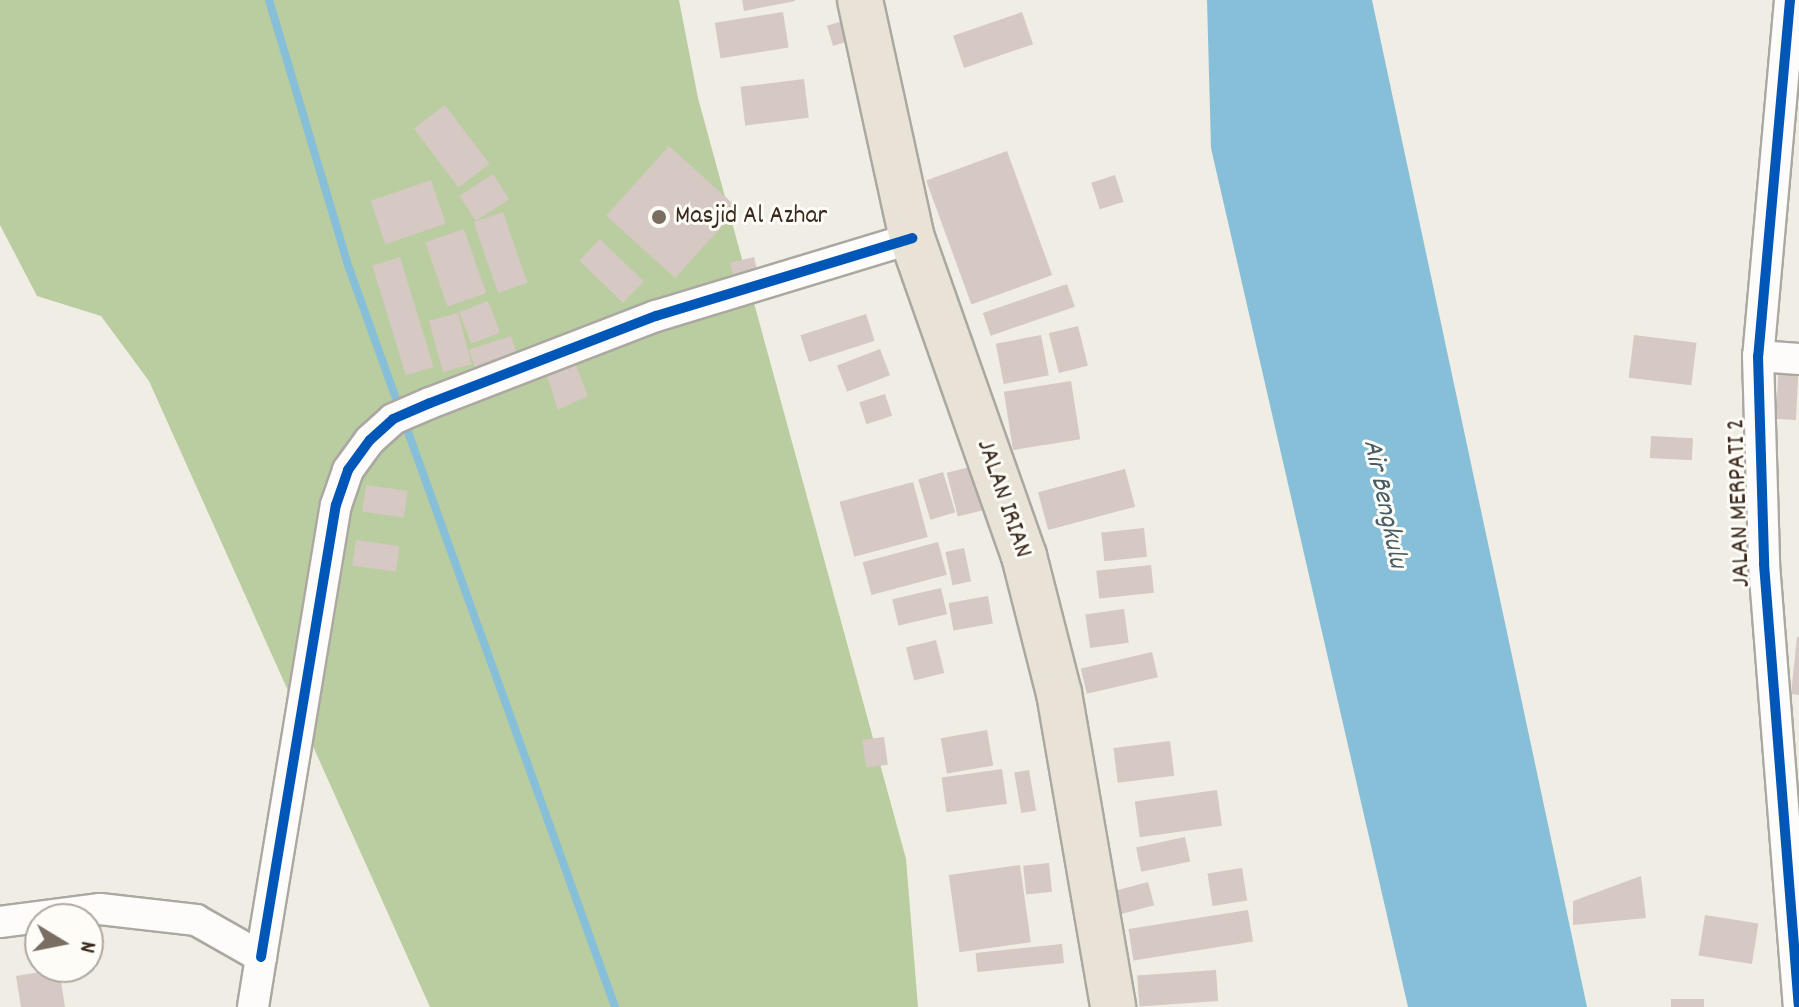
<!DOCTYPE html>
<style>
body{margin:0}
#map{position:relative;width:1799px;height:1007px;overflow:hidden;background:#f0ede4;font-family:Dekko,sans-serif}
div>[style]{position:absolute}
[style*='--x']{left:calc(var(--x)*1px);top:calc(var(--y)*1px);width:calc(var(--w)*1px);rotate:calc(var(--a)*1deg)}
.forest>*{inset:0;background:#b9cda0}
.water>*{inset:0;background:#87bfd9}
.stream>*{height:8px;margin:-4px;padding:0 4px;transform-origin:4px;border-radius:4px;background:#87bfd9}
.building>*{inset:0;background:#d6c8c2;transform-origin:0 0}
.roads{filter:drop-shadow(2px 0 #aba8a1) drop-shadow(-2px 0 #aba8a1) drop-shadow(0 2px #aba8a1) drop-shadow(0 -2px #aba8a1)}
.minor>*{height:30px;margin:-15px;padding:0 15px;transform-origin:15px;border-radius:15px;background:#fdfcfb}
.primary>*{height:44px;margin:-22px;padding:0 22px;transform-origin:22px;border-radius:22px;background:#e8e3d6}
.cycleway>*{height:10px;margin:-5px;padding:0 5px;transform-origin:5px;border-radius:5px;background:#0057b8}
.dots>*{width:22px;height:22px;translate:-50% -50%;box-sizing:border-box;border:4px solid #fdfcf7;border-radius:50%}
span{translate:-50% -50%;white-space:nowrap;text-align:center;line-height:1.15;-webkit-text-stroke:6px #fdfcf7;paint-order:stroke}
.poi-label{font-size:26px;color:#3b2a1e}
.left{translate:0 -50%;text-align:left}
.street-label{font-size:26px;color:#3b2a1e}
.water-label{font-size:28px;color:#475e67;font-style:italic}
.north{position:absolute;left:24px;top:903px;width:80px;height:80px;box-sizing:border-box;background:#fdfcf7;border:2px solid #afa8a0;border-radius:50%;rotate:100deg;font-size:22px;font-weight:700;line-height:32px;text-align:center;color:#3b2a1e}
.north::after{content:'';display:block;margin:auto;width:28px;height:36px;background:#7a6e63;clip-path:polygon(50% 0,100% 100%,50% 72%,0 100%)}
</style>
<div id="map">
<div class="forest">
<i style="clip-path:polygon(0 0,679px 0,698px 98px,906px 859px,918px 1007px,430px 1007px,149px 381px,101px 316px,37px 296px,0 225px)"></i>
</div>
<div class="water">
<i style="clip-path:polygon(1207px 0,1372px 0,1587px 1007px,1408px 1007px,1211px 148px)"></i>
</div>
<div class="stream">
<i style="--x:269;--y:0;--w:280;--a:73.4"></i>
<i style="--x:349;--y:268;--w:785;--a:70.2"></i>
</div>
<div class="building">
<i style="clip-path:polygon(742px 0,795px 0,795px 1px,744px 11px)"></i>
<i style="left:783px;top:12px;width:36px;height:69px;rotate:81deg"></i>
<i style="left:1022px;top:12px;width:34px;height:73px;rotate:71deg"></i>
<i style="left:846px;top:20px;width:21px;height:20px;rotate:73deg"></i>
<i style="left:804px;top:79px;width:39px;height:64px;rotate:83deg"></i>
<i style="left:445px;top:105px;width:74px;height:39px;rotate:53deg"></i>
<i style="left:669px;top:146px;width:93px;height:94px;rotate:42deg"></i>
<i style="left:1007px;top:151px;width:132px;height:86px;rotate:70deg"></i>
<i style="left:493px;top:174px;width:30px;height:40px;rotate:57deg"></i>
<i style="left:1115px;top:175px;width:28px;height:25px;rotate:72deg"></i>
<i style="left:431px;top:180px;width:46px;height:64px;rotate:71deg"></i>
<i style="left:503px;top:212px;width:75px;height:31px;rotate:71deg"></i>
<i style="left:464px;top:229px;width:68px;height:41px;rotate:71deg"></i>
<i style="left:600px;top:239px;width:61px;height:30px;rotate:44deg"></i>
<i style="left:400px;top:257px;width:115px;height:29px;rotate:73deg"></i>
<i style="left:754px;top:257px;width:16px;height:25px;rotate:76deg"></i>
<i style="left:1067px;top:284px;width:24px;height:89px;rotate:71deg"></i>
<i style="left:488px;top:301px;width:34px;height:31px;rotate:69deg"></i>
<i style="left:458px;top:313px;width:53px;height:30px;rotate:75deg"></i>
<i style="left:866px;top:314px;width:28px;height:69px;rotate:72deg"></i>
<i style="left:1078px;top:326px;width:41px;height:30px;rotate:76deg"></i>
<i style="left:1041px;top:335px;width:41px;height:46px;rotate:79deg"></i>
<i style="left:1634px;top:335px;width:63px;height:43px;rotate:7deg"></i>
<i style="left:511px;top:336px;width:22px;height:44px;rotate:72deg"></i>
<i style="left:880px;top:349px;width:28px;height:46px;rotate:69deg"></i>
<i style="clip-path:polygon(572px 355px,588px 396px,558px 410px,544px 367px)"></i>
<i style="left:1779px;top:360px;width:20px;height:59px;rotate:3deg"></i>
<i style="left:1071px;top:381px;width:59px;height:68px;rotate:81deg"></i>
<i style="left:885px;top:394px;width:23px;height:27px;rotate:72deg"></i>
<i style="left:1651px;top:436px;width:42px;height:22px;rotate:3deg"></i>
<i style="left:974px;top:466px;width:45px;height:28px;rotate:76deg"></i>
<i style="left:1125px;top:469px;width:39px;height:90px;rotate:75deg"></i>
<i style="left:943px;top:472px;width:42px;height:26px;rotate:73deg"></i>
<i style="left:913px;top:482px;width:57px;height:76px;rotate:75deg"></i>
<i style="left:366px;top:485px;width:42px;height:27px;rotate:8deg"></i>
<i style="left:1144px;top:528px;width:29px;height:43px;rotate:84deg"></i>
<i style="left:356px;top:540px;width:44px;height:26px;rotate:8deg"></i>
<i style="left:938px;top:542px;width:34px;height:78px;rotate:75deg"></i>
<i style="left:964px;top:548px;width:34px;height:19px;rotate:78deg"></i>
<i style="left:1151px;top:565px;width:28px;height:55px;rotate:84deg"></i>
<i style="left:941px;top:588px;width:27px;height:50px;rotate:77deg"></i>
<i style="left:988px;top:596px;width:28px;height:40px;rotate:80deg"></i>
<i style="left:1124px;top:609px;width:34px;height:39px;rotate:82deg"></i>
<i style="clip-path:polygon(1797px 637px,1799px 637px,1799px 695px,1791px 694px)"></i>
<i style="left:936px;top:640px;width:34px;height:31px;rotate:76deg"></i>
<i style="left:1152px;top:652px;width:26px;height:73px;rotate:77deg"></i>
<i style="left:987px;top:730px;width:36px;height:47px;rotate:80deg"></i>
<i style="left:884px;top:737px;width:28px;height:22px;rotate:82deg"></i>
<i style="left:1170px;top:741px;width:35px;height:57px;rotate:83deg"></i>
<i style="left:1002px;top:769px;width:35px;height:61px;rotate:82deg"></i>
<i style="left:1029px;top:770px;width:41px;height:15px;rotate:80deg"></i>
<i style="left:1217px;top:790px;width:36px;height:83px;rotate:82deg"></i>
<i style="left:1185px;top:837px;width:25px;height:50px;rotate:78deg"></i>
<i style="left:1049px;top:863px;width:29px;height:26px;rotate:84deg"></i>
<i style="left:1020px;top:865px;width:78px;height:72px;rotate:82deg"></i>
<i style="left:1242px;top:868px;width:33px;height:35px;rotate:81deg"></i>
<i style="clip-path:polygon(1641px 876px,1646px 918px,1573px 925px,1573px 901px)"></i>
<i style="left:1148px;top:882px;width:24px;height:35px;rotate:75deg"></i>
<i style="left:1248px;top:910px;width:32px;height:121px;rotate:81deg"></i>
<i style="left:1705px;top:915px;width:54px;height:41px;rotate:9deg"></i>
<i style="left:1062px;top:944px;width:19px;height:87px;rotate:84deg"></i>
<i style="clip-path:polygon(59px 969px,65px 1007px,21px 1007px,16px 976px)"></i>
<i style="left:1216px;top:970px;width:31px;height:79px;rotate:86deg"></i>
<i style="left:1704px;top:999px;width:8px;height:33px;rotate:90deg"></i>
</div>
<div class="roads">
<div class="minor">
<i style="--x:1790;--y:0;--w:357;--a:95.1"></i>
<i style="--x:1758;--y:356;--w:208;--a:88.3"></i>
<i style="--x:1764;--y:564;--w:442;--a:85.5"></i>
<i style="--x:1758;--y:356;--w:41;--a:4.2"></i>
<i style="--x:0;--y:922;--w:101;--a:-7.4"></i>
<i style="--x:100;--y:909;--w:97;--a:6.5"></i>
<i style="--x:196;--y:920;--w:75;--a:29.6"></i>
<i style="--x:261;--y:957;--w:51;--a:99.1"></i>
<i style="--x:261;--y:957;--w:458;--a:-80.6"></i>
<i style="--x:336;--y:505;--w:37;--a:-71"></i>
<i style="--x:348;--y:470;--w:37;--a:-54"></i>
<i style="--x:370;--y:440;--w:31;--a:-42"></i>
<i style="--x:393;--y:419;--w:40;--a:-23.4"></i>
<i style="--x:430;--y:403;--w:242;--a:-21.1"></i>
<i style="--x:656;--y:316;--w:268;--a:-16.9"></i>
</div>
<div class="primary">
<i style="--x:860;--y:0;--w:244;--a:77.7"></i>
<i style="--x:912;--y:238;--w:337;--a:70.6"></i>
<i style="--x:1024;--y:556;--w:141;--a:75.7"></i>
<i style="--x:1059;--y:693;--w:319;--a:80.2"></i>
</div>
</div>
<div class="cycleway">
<i style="--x:1790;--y:0;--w:357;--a:95.1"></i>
<i style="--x:1758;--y:356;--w:208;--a:88.3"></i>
<i style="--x:1764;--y:564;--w:442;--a:85.5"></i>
<i style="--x:261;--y:957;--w:458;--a:-80.6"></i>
<i style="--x:336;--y:505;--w:37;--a:-71"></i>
<i style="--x:348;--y:470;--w:37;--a:-54"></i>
<i style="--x:370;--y:440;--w:31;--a:-42"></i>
<i style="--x:393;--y:419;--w:40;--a:-23.4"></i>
<i style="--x:430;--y:403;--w:242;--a:-21.1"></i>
<i style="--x:656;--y:316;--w:268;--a:-16.9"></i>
</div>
<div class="dots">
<i style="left:659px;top:217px;background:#7a6e63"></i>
</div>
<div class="poi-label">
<span class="left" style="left:675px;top:217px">Masjid Al Azhar</span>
</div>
<div class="street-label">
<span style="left:1003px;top:499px;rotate:71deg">JALAN IRIAN</span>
<span style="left:1740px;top:503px;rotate:-92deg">JALAN MERPATI 2</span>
</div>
<div class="water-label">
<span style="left:1383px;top:504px;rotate:78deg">Air Bengkulu</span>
</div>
<div class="north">N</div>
</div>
